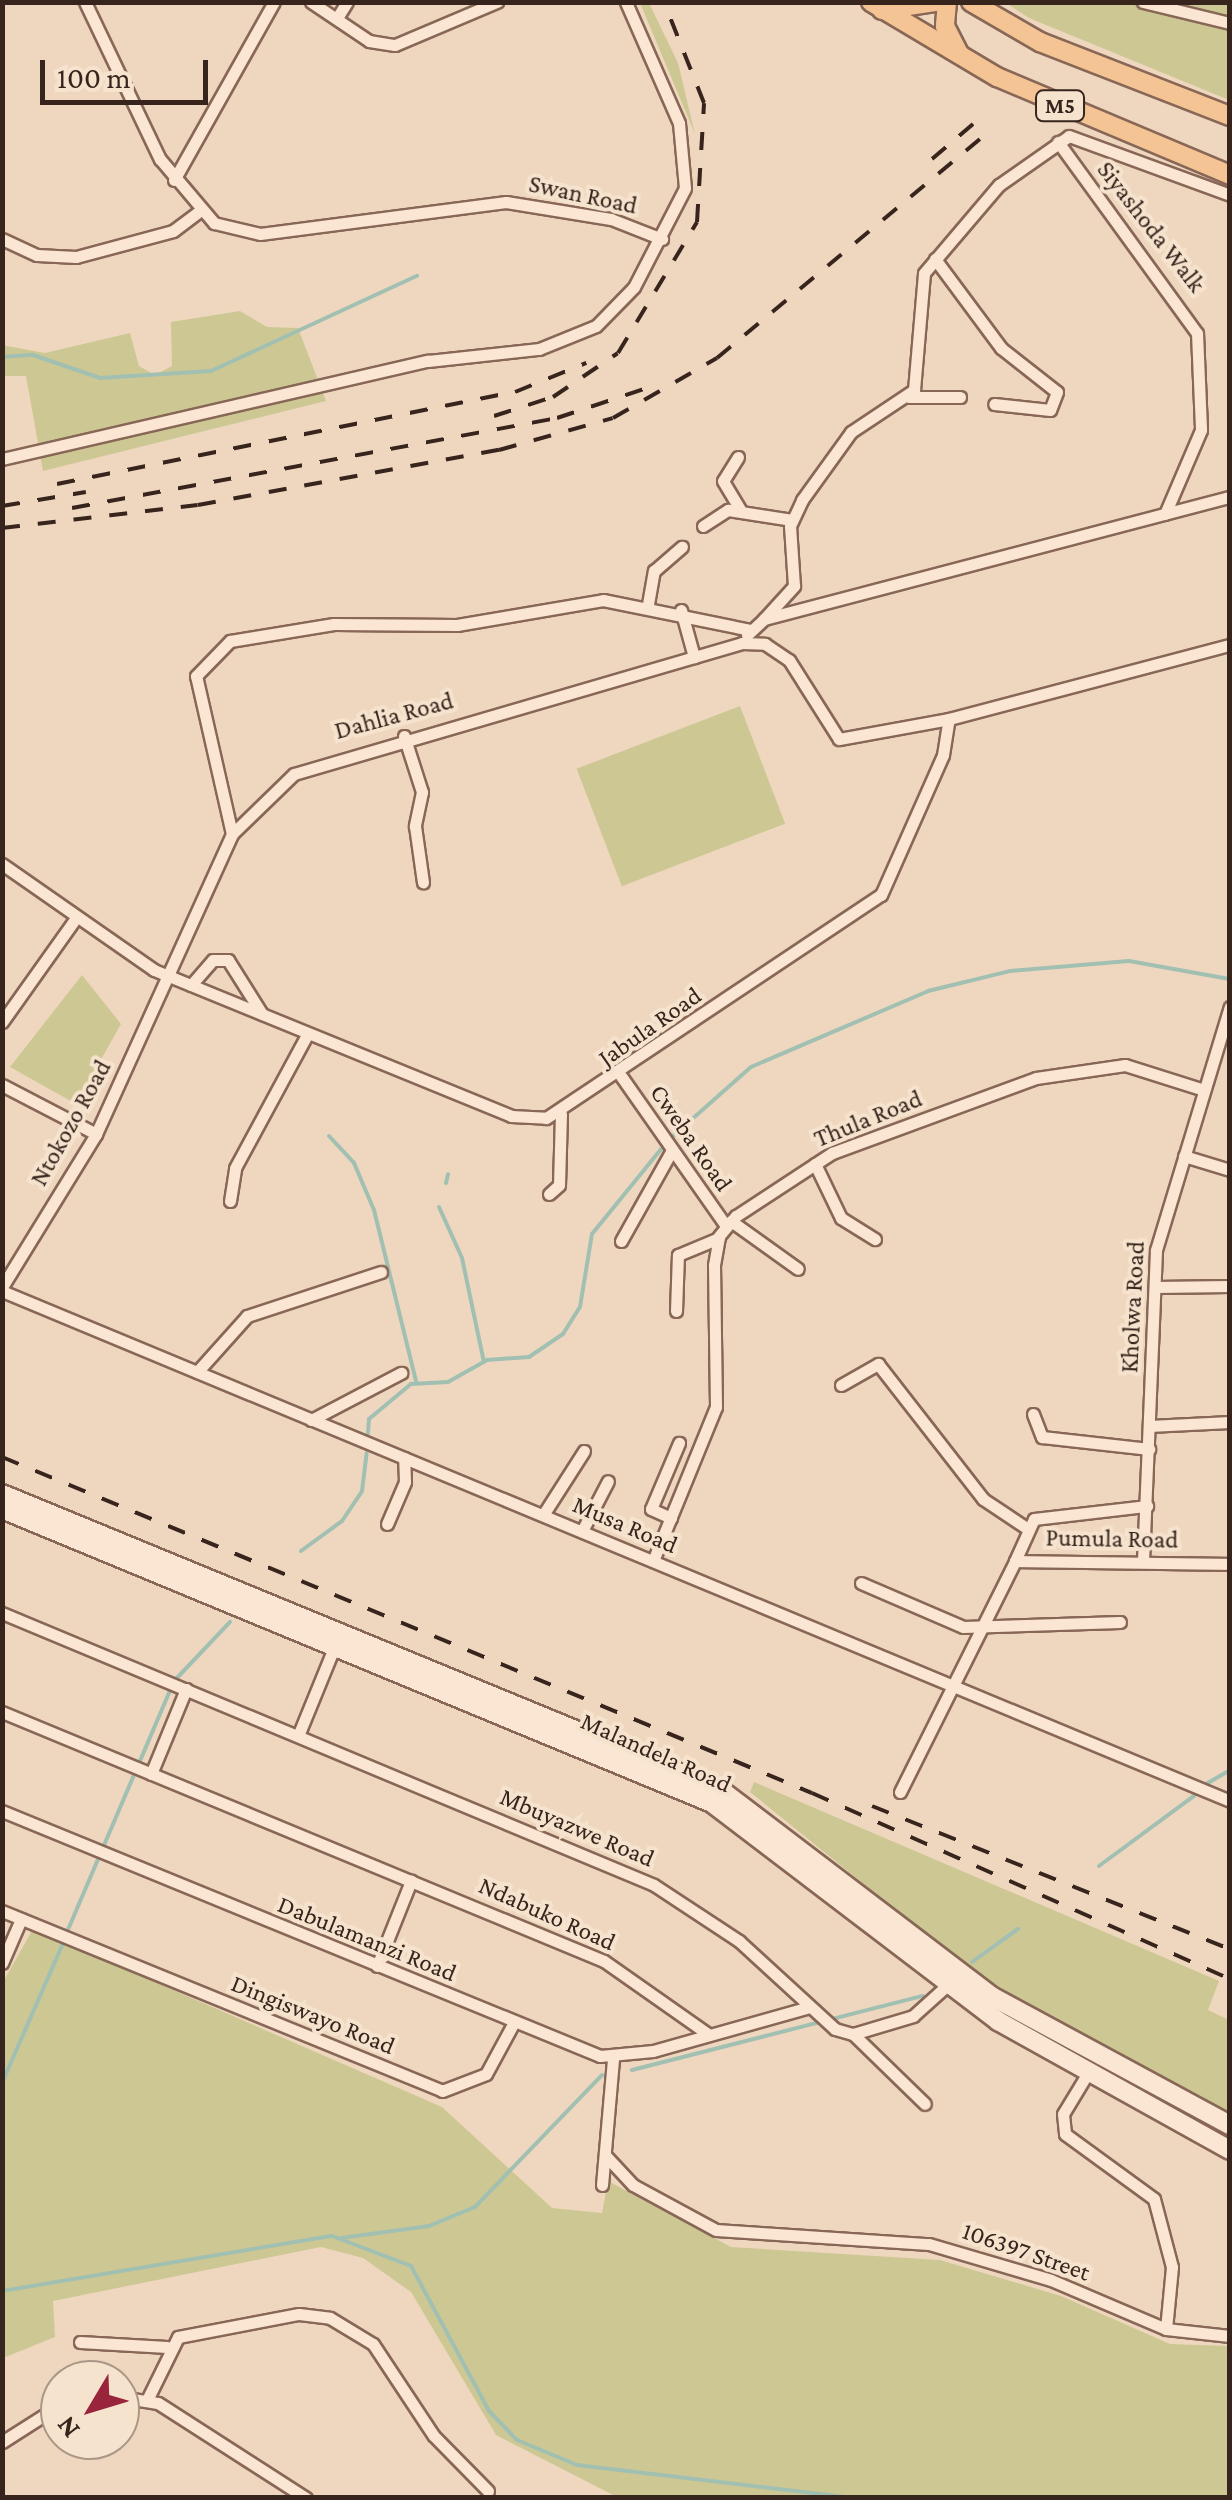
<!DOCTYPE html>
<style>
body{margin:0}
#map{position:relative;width:1232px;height:2500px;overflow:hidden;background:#efd7bf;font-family:"Crimson Pro",serif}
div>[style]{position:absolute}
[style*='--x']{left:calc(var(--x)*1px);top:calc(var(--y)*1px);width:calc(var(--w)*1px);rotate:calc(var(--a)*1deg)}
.green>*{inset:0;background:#cdc893;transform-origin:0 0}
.stream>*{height:4px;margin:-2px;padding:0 2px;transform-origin:2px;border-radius:2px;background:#a2c0b2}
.roads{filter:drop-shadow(2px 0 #886757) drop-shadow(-2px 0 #886757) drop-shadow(0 2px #886757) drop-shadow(0 -2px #886757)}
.street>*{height:11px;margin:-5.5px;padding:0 5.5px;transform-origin:5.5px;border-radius:5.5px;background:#fae6d2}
.secondary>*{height:18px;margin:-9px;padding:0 9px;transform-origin:9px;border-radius:9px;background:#fae6d2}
.primary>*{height:18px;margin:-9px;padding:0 9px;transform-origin:9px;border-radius:9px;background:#f4c494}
.rail>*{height:4px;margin-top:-2px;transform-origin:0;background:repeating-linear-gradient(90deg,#37241c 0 18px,transparent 0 36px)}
span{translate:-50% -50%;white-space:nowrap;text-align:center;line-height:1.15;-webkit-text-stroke:8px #f6e3ce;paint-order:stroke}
.shield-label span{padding:2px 8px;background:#f6e3ce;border:2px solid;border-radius:8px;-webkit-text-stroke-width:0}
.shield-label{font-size:22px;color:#37241c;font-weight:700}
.street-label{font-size:25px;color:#37241c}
.frame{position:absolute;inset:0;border:5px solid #37241c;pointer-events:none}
.north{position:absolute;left:40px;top:2360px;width:100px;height:100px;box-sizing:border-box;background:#f6e3ce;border:2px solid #aa9787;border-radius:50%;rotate:232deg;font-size:28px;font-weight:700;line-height:40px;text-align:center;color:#37241c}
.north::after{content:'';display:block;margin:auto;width:35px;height:45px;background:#99253c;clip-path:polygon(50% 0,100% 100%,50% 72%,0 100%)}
.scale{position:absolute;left:40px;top:60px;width:168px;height:45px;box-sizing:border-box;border:5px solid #37241c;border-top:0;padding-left:12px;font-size:30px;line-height:35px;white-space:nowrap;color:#37241c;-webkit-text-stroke:8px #f6e3ce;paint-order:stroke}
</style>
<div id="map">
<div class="green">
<i style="clip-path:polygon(640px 3px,649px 3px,678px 63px,695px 134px)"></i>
<i style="clip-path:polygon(1006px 3px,1229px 3px,1229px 100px,1029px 18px)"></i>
<i style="clip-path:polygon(240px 311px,267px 327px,298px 328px,326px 401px,43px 471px,26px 376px,3px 376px,2px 345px,45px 353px,130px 333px,139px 366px,155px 375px,172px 366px,171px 322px)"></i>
<i style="left:740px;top:706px;width:126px;height:175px;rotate:69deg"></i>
<i style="clip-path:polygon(82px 975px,121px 1024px,76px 1104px,10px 1067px)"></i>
<i style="clip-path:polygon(754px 1782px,1219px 1981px,1208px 2010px,1229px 2020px,1229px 2112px,1034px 2010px,949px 1953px,750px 1792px)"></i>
<i style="clip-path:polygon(33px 1929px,442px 2107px,552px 2208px,602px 2213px,608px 2181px,731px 2247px,940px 2260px,1061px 2296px,1170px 2344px,1229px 2346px,1229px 2497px,617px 2497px,496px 2435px,411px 2292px,363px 2258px,321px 2247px,53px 2301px,55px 2337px,3px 2358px,3px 1982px)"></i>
</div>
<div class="stream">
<i style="--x:2;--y:357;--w:31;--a:-4"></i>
<i style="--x:33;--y:355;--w:71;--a:18.9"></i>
<i style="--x:100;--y:378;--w:111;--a:-3.6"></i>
<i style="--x:211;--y:371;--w:227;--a:-24.8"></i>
<i style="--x:329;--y:1136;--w:37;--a:47"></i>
<i style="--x:354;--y:1163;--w:51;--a:66.9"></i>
<i style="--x:374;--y:1210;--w:176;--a:76.2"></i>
<i style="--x:673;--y:1136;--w:104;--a:-41.5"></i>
<i style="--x:751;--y:1067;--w:193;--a:-23.2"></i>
<i style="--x:928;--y:991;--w:84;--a:-13.7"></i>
<i style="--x:1010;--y:971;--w:119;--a:-4.8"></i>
<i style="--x:1129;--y:961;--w:102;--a:10.2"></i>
<i style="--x:446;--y:1183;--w:9;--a:-77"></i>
<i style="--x:439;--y:1207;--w:56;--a:65.7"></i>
<i style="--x:462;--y:1258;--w:106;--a:78.1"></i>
<i style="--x:368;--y:1433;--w:14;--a:-86"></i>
<i style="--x:369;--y:1419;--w:55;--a:-39.8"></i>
<i style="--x:411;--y:1384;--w:37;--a:-3"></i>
<i style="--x:448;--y:1382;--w:45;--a:-29.4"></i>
<i style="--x:487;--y:1360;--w:42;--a:-4.1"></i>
<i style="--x:529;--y:1357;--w:41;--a:-34.1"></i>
<i style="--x:563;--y:1334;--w:32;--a:-58"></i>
<i style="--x:580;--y:1307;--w:74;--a:-80.7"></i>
<i style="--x:592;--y:1234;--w:109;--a:-50.9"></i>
<i style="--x:301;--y:1551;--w:51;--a:-36.2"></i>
<i style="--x:342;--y:1521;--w:36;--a:-56"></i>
<i style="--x:362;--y:1491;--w:38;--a:-83"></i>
<i style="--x:175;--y:1680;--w:80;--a:-46.5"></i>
<i style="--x:1206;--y:1784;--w:28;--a:-30"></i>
<i style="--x:1099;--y:1866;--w:118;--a:-36.4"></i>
<i style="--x:67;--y:1932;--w:265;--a:-66.9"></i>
<i style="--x:972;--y:1962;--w:57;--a:-35.7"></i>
<i style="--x:632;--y:2070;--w:300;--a:-14.3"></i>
<i style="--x:2;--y:2083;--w:155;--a:-66.4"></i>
<i style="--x:341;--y:2238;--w:89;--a:-7.8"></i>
<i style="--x:429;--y:2226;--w:50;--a:-22.4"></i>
<i style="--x:475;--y:2207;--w:183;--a:-46.1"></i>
<i style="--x:2;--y:2291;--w:335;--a:-9.5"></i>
<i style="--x:332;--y:2236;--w:85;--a:20.8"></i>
<i style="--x:411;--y:2266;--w:165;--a:61.7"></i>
<i style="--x:489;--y:2411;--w:40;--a:46"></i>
<i style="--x:517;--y:2440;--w:65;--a:22.6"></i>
<i style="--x:577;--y:2465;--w:277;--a:6.8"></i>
</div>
<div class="roads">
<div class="street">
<i style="--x:85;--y:2;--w:174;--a:64.5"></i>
<i style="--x:160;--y:159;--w:84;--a:49.8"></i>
<i style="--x:214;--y:223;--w:47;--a:13.4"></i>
<i style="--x:260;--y:234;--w:248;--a:-7.4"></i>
<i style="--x:506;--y:202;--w:106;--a:9.2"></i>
<i style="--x:611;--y:219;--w:55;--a:21.4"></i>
<i style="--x:311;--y:2;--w:70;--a:33.9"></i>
<i style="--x:369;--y:41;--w:26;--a:9"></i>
<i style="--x:395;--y:45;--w:111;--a:-22.9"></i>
<i style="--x:1143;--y:2;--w:89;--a:13.6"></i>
<i style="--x:337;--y:18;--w:19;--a:-58"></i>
<i style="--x:1058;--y:142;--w:236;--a:54"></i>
<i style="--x:1197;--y:333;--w:97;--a:87.6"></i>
<i style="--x:1201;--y:430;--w:91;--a:113.2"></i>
<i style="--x:174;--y:180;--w:204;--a:-60.7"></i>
<i style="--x:2;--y:239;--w:38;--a:25"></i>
<i style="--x:37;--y:255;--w:39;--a:3"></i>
<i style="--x:76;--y:257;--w:100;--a:-15"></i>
<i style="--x:173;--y:231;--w:31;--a:-37"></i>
<i style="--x:935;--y:259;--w:111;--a:53.4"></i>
<i style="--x:1001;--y:348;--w:71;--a:38.2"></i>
<i style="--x:1057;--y:392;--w:19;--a:111"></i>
<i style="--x:1050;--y:410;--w:56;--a:-173.9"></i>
<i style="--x:909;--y:397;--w:51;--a:0"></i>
<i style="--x:738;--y:457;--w:28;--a:122"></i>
<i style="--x:723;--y:481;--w:33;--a:59"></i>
<i style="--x:2;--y:459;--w:437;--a:-13"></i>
<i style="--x:428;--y:361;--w:112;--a:-6.2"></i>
<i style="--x:539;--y:349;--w:61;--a:-22"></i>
<i style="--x:596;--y:326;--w:54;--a:-45.7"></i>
<i style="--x:634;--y:287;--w:111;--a:-62.7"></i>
<i style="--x:685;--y:188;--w:65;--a:-95.3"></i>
<i style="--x:679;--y:123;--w:132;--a:-113.7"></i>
<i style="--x:703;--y:526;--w:30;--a:-33"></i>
<i style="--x:728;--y:510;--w:65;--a:8.9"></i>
<i style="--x:648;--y:604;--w:34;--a:-80"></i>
<i style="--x:654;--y:571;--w:37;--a:-41"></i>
<i style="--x:681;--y:610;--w:49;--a:74.5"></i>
<i style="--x:764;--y:619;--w:45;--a:-47.7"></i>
<i style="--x:794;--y:586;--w:60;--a:-93.8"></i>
<i style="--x:790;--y:526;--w:29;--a:-65"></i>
<i style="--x:802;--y:500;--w:84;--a:-54.2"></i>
<i style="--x:851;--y:432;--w:76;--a:-33.7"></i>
<i style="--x:914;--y:390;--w:117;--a:-85.1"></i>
<i style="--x:924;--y:273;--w:116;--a:-49.6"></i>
<i style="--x:999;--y:185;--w:85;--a:-35"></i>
<i style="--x:1069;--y:136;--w:171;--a:20.1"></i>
<i style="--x:747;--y:635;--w:23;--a:-43"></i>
<i style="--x:764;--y:619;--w:482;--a:-14.7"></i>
<i style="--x:404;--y:736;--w:59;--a:72.2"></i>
<i style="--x:422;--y:792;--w:35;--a:102"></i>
<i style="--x:415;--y:826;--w:57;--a:81.9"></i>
<i style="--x:232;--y:834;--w:162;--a:-102.8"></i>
<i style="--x:196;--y:676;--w:49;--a:-45.8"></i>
<i style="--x:230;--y:641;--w:105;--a:-9.3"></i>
<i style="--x:334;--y:624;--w:123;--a:0.5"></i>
<i style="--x:457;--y:625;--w:148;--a:-9.7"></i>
<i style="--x:603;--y:600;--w:150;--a:11.5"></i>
<i style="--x:2;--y:864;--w:185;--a:34.9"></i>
<i style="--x:154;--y:970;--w:386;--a:22.2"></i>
<i style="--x:511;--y:1116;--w:35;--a:3"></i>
<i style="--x:546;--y:1118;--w:402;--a:-33.7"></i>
<i style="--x:881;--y:895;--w:153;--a:-66.1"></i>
<i style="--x:943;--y:755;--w:36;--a:-81"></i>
<i style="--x:949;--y:719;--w:291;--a:-14.8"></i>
<i style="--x:191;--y:985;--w:33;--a:-49"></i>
<i style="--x:213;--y:960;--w:15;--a:0"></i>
<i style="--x:228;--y:960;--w:64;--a:57.8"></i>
<i style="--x:2;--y:1022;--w:128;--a:-54.6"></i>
<i style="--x:621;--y:1076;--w:183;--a:55"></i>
<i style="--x:2;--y:1085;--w:106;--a:27.5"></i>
<i style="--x:1184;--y:1156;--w:48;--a:16.9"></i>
<i style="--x:815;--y:1164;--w:60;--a:64.3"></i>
<i style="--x:841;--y:1218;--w:40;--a:32"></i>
<i style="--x:549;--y:1194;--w:13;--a:-42"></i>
<i style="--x:559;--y:1185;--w:71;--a:-88.4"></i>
<i style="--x:230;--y:1201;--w:33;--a:-81"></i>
<i style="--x:235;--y:1168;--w:153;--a:-61.6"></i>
<i style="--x:731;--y:1221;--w:82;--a:35.6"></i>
<i style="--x:621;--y:1241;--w:104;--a:-60.7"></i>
<i style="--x:2;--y:1287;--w:180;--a:-58.4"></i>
<i style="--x:96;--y:1134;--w:329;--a:-65.6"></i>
<i style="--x:232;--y:834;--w:86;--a:-44.1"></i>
<i style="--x:294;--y:774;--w:467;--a:-16.3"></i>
<i style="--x:742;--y:643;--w:23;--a:2"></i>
<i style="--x:765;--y:644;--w:29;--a:34"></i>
<i style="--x:789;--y:660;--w:93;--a:57.7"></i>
<i style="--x:839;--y:739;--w:112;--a:-10.3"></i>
<i style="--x:1155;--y:1287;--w:75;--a:-0.8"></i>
<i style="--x:2;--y:1291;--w:1330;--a:22.55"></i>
<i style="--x:676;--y:1311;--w:56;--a:-88"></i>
<i style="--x:678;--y:1255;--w:44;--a:-22.5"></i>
<i style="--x:197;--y:1372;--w:75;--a:-48.2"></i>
<i style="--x:247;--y:1316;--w:141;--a:-18.2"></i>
<i style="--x:841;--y:1385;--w:43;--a:-29.6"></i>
<i style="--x:878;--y:1364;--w:171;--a:52.1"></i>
<i style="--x:983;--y:1499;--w:50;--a:33.7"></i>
<i style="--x:1033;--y:1414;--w:25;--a:69"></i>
<i style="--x:1042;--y:1437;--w:108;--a:6.4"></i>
<i style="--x:311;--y:1420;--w:102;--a:-27.6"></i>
<i style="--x:1149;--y:1426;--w:81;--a:-2.8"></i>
<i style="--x:543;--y:1515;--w:76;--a:-57.4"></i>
<i style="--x:671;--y:1518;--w:22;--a:-156"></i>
<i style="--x:651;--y:1509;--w:72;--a:-67"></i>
<i style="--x:387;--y:1524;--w:46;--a:-66.8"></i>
<i style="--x:405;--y:1482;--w:24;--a:-92"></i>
<i style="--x:582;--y:1531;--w:56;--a:-62.5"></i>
<i style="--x:653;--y:1561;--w:166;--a:-67.8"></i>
<i style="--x:716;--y:1407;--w:142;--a:-90.8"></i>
<i style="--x:714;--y:1265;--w:29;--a:-80"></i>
<i style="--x:719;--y:1236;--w:26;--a:-50"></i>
<i style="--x:736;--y:1216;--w:115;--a:-33.3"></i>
<i style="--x:832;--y:1153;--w:217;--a:-20.2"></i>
<i style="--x:1036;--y:1078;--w:90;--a:-8.3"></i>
<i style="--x:1125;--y:1065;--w:83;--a:17.6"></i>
<i style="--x:1015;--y:1561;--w:46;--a:-65.7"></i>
<i style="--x:1034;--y:1519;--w:114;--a:-6.6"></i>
<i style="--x:1143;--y:1561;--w:311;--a:-87.6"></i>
<i style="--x:1156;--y:1250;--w:254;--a:-73.1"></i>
<i style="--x:861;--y:1583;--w:111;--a:23.3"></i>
<i style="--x:963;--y:1627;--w:157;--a:-1.8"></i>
<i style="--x:2;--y:1613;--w:706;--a:22.64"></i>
<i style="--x:654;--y:1885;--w:102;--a:33.4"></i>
<i style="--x:739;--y:1941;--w:130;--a:42.5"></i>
<i style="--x:835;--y:2029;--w:19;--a:16"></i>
<i style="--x:853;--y:2034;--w:63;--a:-16.7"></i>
<i style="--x:913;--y:2016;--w:54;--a:-42"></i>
<i style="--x:2;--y:1712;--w:651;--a:22.47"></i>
<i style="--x:604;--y:1961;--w:127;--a:35.1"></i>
<i style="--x:298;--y:1736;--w:100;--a:-67.8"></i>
<i style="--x:151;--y:1774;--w:92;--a:-67.6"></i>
<i style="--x:900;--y:1792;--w:258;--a:-63.5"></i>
<i style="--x:1015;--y:1561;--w:215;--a:0.8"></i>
<i style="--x:2;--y:1811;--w:646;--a:22.28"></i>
<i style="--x:600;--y:2056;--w:53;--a:-5.4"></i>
<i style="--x:653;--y:2051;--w:163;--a:-15.7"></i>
<i style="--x:2;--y:1911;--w:475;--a:22.2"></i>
<i style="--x:442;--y:2091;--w:47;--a:-21.1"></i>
<i style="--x:486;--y:2074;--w:57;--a:-61.6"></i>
<i style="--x:2;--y:1963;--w:48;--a:-66.6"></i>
<i style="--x:377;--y:1966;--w:92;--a:-68.2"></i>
<i style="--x:853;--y:2034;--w:100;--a:44.2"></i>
<i style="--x:1086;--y:2076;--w:44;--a:121.2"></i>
<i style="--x:1063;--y:2114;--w:20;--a:84"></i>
<i style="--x:1065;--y:2134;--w:110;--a:36.1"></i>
<i style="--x:1154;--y:2199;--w:70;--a:75.2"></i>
<i style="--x:1172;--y:2267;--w:62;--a:95.5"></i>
<i style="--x:605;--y:2155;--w:41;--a:47"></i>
<i style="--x:633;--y:2185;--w:94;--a:28.5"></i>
<i style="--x:716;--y:2230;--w:213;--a:3.8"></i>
<i style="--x:929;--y:2244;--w:127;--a:16.4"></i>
<i style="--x:1051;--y:2280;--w:125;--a:23.1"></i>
<i style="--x:1166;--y:2329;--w:64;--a:6.2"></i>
<i style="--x:602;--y:2185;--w:127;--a:-85"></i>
<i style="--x:80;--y:2342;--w:87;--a:3.3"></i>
<i style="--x:120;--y:2397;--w:38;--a:9"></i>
<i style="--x:158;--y:2403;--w:176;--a:32.7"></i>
<i style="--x:148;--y:2398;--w:68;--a:-63.8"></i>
<i style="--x:178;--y:2337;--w:123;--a:-10.8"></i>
<i style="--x:299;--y:2314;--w:31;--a:7"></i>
<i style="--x:330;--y:2318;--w:50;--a:31.2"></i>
<i style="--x:373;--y:2344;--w:110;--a:56.5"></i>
<i style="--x:434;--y:2436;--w:77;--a:45.5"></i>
<i style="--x:2;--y:2442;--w:69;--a:-32.5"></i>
</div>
<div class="secondary">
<i style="--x:2;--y:1494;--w:778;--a:22.38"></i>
<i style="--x:721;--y:1790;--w:342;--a:37.3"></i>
<i style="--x:993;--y:1997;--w:269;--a:28.4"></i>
<i style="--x:2;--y:1509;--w:768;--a:22.49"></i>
<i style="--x:712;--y:1803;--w:360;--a:37.3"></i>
<i style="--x:998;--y:2021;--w:265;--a:29.1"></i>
</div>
<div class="primary">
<i style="--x:871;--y:2;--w:147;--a:30.8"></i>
<i style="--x:997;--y:77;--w:253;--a:22.8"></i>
<i style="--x:947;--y:2;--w:24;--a:95"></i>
<i style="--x:945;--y:26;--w:31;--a:63"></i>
<i style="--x:971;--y:2;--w:80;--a:30.1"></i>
<i style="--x:1040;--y:42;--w:204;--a:21.3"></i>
<i style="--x:882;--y:10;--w:55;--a:-8.4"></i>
</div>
</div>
<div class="rail">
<i style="--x:932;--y:159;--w:54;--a:-40.5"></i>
<i style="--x:494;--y:416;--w:62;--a:-17.9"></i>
<i style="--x:553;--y:397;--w:78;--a:-34.1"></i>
<i style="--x:618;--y:353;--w:153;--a:-58.9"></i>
<i style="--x:697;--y:222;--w:119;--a:-86.6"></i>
<i style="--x:704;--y:103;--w:109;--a:-111.6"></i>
<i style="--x:57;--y:484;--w:467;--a:-11.4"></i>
<i style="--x:515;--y:392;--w:77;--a:-22.2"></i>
<i style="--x:2;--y:506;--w:85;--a:-9.5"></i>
<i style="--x:72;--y:508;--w:493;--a:-10.5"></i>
<i style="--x:557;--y:418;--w:92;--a:-18.4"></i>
<i style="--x:2;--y:528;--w:197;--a:-6.7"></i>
<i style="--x:198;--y:505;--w:306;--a:-10.4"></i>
<i style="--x:499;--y:450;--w:118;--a:-15.7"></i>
<i style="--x:613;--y:418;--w:120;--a:-30"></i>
<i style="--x:717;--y:358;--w:345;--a:-39.8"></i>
<i style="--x:2;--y:1457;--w:877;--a:22.53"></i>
<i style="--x:812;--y:1793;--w:458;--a:24"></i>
<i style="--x:872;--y:1806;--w:386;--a:21.8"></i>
</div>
<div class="shield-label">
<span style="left:1060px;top:106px">M5</span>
</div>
<div class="street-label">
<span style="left:583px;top:195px;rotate:12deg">Swan Road</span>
<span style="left:1151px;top:227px;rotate:52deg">Siyashoda Walk</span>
<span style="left:394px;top:716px;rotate:-15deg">Dahlia Road</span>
<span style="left:650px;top:1027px;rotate:-35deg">Jabula Road</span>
<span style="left:868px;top:1119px;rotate:-22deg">Thula Road</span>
<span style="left:71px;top:1123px;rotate:-61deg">Ntokozo Road</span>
<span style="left:691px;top:1138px;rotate:55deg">Cweba Road</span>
<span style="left:1133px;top:1307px;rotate:-87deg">Kholwa Road</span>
<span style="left:625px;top:1525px;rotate:23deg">Musa Road</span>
<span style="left:1112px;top:1539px;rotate:1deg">Pumula Road</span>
<span style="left:656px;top:1753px;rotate:24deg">Malandela Road</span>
<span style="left:577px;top:1828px;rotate:23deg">Mbuyazwe Road</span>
<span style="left:547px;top:1914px;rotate:24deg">Ndabuko Road</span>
<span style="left:367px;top:1939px;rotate:22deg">Dabulamanzi Road</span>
<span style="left:313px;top:2015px;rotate:22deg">Dingiswayo Road</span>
<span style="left:1026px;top:2252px;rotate:19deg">106397 Street</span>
</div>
<div class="frame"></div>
<div class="north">N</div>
<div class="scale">100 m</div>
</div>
